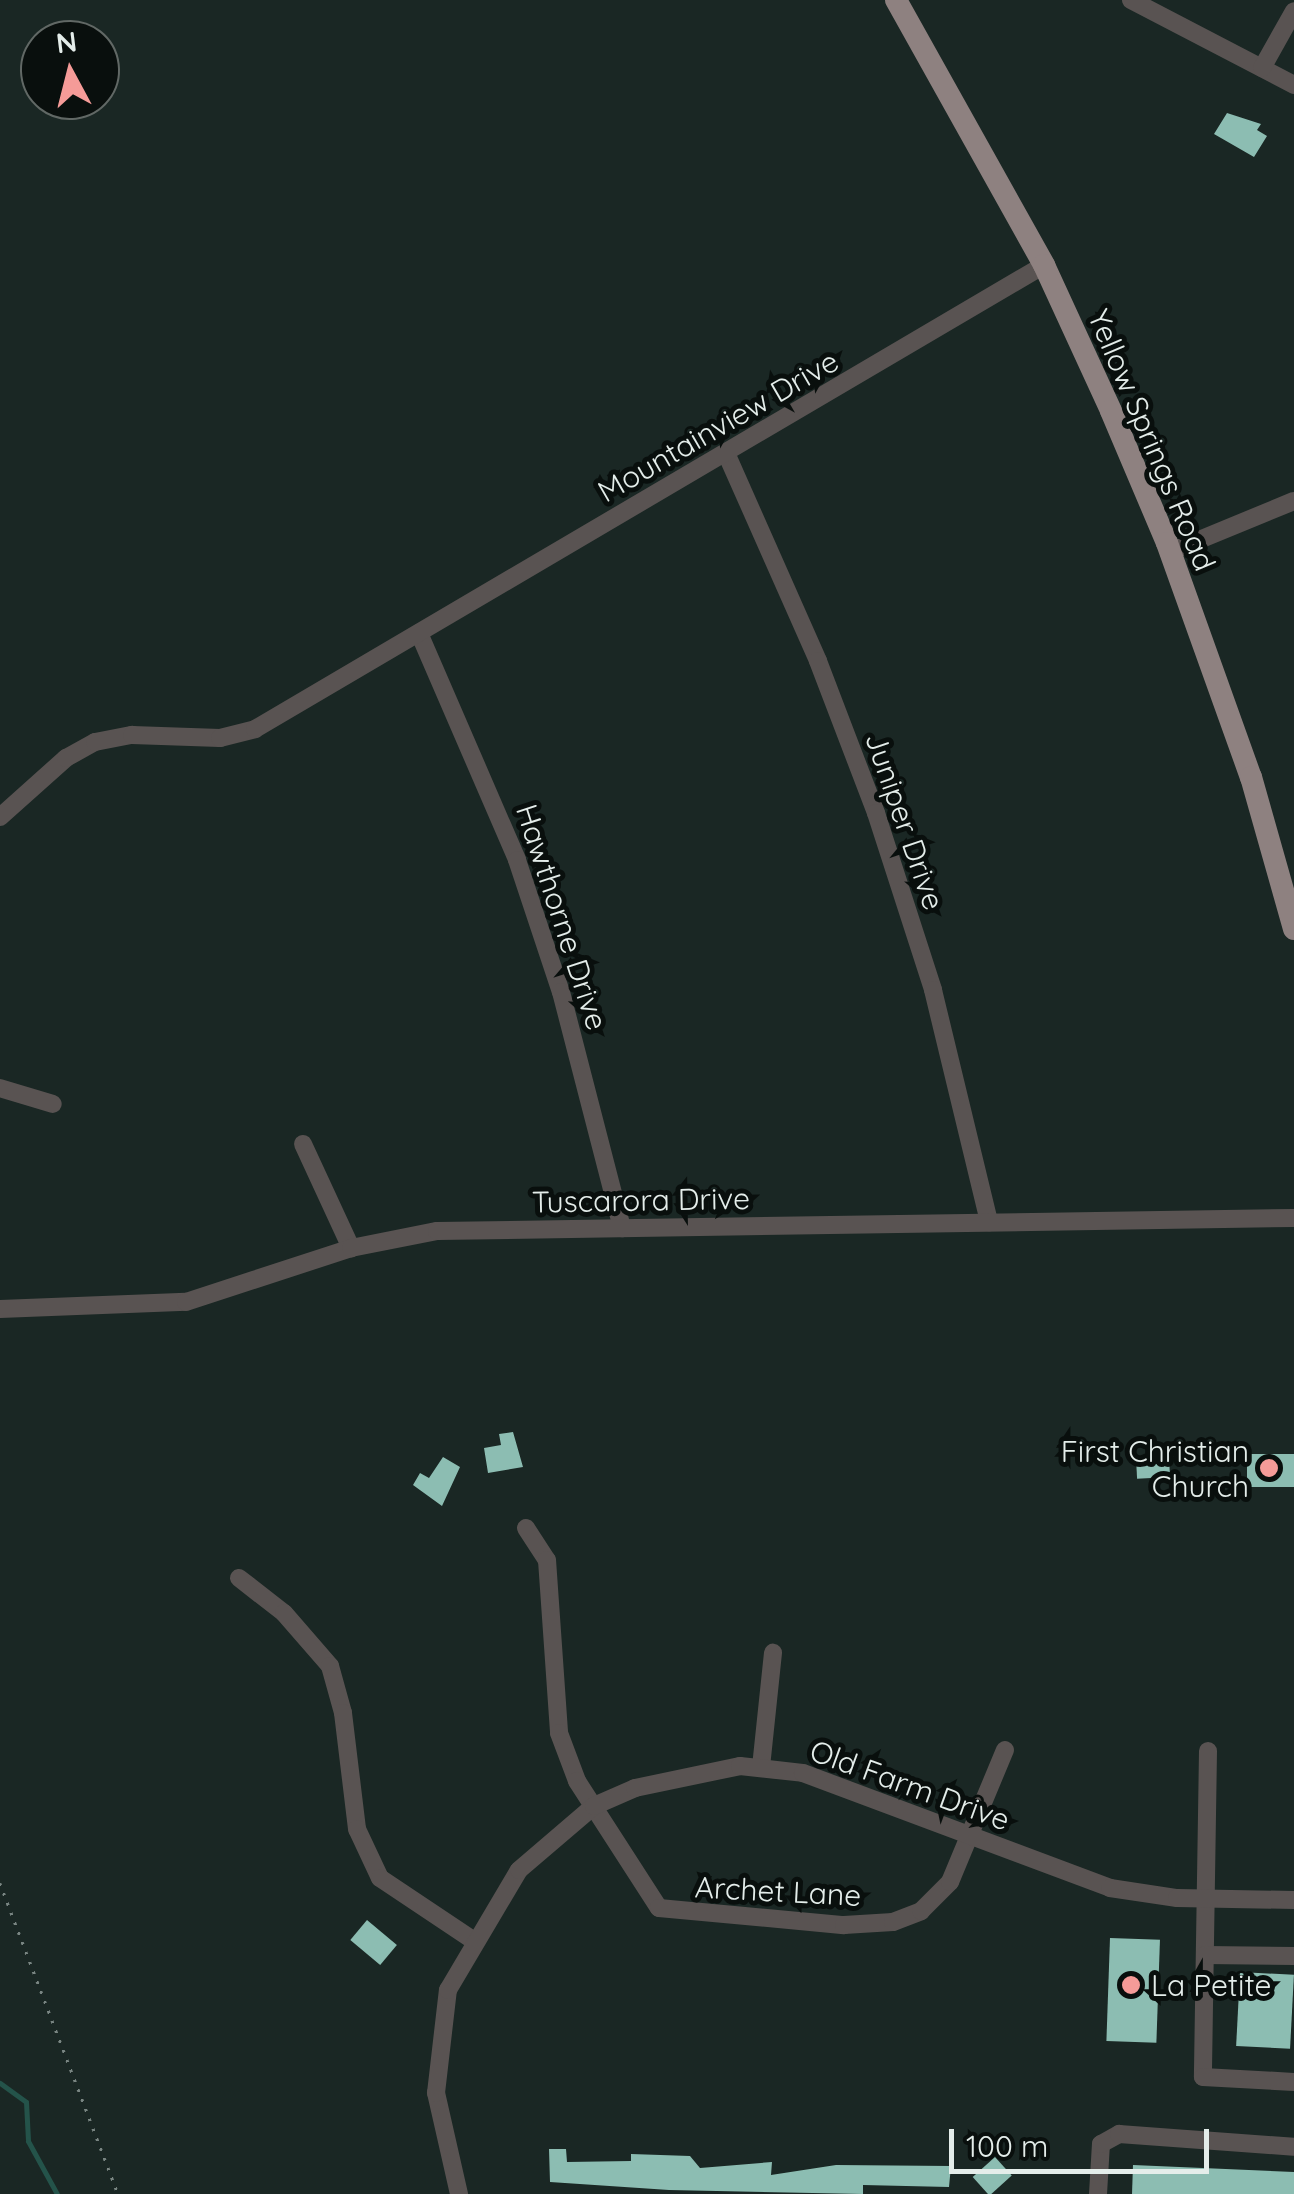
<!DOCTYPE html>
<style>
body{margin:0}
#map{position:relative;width:1294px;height:2194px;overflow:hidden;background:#1a2724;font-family:Quicksand,sans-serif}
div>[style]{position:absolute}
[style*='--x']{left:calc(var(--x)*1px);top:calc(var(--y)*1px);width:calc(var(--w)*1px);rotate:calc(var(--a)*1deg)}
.stream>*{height:5px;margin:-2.5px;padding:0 2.5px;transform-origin:2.5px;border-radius:2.5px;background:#24534a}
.building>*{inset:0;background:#8cbdb2;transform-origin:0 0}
.path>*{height:2.5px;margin-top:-1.25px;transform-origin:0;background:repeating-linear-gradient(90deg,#798582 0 2.5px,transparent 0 10.5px)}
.minor>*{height:18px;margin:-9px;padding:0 9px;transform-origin:9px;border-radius:9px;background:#595352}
.major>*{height:22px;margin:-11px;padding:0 11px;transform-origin:11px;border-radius:11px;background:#8e8180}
.dots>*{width:28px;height:28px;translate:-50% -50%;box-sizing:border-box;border:5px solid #090f0d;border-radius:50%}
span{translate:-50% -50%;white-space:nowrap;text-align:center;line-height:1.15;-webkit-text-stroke:10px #090f0d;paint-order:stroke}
.street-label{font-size:30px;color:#e4edea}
.poi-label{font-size:30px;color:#e4edea}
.right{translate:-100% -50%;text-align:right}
.left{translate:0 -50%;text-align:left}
.north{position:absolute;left:20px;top:20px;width:100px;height:100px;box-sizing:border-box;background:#090f0d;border:2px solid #616865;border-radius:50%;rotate:353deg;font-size:28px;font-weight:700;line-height:40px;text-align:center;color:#e4edea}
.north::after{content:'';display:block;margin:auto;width:35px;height:45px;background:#f59b98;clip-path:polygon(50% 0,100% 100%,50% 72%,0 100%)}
.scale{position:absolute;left:949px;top:2129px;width:260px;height:45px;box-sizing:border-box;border:5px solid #e4edea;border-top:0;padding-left:12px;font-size:30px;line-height:35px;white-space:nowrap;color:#e4edea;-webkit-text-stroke:8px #090f0d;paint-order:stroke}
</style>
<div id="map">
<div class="stream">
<i style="--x:0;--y:2083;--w:32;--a:36"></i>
<i style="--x:26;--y:2102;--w:39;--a:87"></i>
<i style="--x:28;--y:2141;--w:60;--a:61.3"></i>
</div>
<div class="building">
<i style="clip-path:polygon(1227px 113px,1261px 124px,1257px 130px,1267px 136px,1254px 157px,1214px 134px)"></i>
<i style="clip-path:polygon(513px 1432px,523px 1467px,488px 1473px,484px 1448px,501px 1445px,499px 1434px)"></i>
<i style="left:1294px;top:1454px;width:33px;height:47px;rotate:90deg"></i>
<i style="clip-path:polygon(443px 1457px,460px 1467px,442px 1506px,413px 1485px,420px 1473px,429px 1478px)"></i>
<i style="left:1169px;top:1457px;width:20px;height:33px;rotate:87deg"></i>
<i style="left:367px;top:1920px;width:39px;height:26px;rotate:40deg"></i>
<i style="left:1110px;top:1938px;width:50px;height:103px;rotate:2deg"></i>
<i style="left:1240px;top:1972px;width:54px;height:74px;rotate:3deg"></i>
<i style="clip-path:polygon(549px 2149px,566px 2149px,567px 2162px,631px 2161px,631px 2154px,690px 2156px,700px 2168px,772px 2162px,771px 2175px,836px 2165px,951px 2166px,949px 2187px,863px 2185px,863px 2194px,669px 2190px,550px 2182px)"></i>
<i style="left:995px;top:2157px;width:25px;height:30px;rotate:48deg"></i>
<i style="clip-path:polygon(1133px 2165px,1294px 2172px,1294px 2194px,1132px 2194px)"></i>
</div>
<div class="path">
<i style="--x:0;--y:1883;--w:333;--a:69.2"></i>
</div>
<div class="minor">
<i style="--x:1131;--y:0;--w:184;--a:27.5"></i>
<i style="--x:1262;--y:68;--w:65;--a:-60.7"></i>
<i style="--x:726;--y:453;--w:227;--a:66.1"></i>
<i style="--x:818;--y:661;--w:163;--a:69.1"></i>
<i style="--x:876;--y:813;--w:186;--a:72.1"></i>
<i style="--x:933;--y:990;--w:239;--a:76.4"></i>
<i style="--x:1170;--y:552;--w:134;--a:-22.4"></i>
<i style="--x:419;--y:633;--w:247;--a:66.6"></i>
<i style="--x:517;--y:860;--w:139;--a:71.6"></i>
<i style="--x:561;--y:992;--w:244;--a:75.5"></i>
<i style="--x:0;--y:817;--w:89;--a:-41.8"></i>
<i style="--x:66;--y:758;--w:33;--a:-29"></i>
<i style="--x:95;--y:742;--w:38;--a:-11"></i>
<i style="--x:132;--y:735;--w:88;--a:2"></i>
<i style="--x:220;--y:738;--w:36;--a:-14"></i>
<i style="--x:255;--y:729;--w:915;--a:-30.46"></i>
<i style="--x:0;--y:1088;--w:55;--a:16.8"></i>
<i style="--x:303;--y:1144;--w:115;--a:65.2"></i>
<i style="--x:0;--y:1309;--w:186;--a:-2.2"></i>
<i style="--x:186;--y:1302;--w:174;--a:-18.1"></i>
<i style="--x:351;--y:1248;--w:88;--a:-11.2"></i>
<i style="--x:437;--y:1231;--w:857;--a:-0.87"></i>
<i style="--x:526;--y:1528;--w:38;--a:57"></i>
<i style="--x:547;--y:1560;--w:173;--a:86"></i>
<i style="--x:559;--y:1733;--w:51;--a:69.4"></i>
<i style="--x:577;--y:1781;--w:151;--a:57.2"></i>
<i style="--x:659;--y:1908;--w:186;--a:5.3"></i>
<i style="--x:844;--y:1925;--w:49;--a:-3.5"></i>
<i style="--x:893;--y:1922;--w:30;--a:-21"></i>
<i style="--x:921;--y:1911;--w:41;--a:-45"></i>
<i style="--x:950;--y:1882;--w:143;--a:-67.4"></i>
<i style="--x:239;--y:1578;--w:57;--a:37.9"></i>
<i style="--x:284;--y:1613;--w:70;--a:49"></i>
<i style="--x:330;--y:1666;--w:49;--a:74.5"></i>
<i style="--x:343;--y:1713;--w:117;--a:83.1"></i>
<i style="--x:357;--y:1829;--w:54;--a:64.9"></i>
<i style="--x:380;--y:1878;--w:112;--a:33.7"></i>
<i style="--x:1208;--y:1751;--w:326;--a:90.9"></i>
<i style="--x:1203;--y:2077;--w:91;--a:3.1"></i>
<i style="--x:761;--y:1767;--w:115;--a:-84"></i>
<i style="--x:1205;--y:1955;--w:89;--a:0.6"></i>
<i style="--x:459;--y:2194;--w:104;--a:-102.8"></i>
<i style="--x:436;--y:2093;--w:104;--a:-83.4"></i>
<i style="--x:448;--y:1990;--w:139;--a:-59.4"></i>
<i style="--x:519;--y:1870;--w:99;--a:-40.5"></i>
<i style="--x:594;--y:1806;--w:45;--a:-23.7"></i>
<i style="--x:635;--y:1788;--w:107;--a:-11.8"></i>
<i style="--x:740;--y:1766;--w:63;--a:6.3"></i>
<i style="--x:803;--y:1773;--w:328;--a:20.5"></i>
<i style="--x:1110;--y:1888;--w:68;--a:8.5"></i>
<i style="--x:1177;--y:1898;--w:117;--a:1"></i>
<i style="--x:1098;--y:2194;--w:50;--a:-86.6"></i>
<i style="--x:1101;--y:2144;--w:21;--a:-29"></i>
<i style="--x:1119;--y:2134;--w:175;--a:4.2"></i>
</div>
<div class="major">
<i style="--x:896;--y:0;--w:304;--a:60.8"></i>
<i style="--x:1044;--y:265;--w:161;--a:65.3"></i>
<i style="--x:1111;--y:411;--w:143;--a:67"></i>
<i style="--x:1167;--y:543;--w:249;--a:70.3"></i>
<i style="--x:1251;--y:777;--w:158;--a:74.2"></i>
</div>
<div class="dots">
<i style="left:1269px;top:1468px;background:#f59b98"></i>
<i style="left:1131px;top:1985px;background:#f59b98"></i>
</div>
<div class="street-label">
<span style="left:718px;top:426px;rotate:-30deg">Mountainview Drive</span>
<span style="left:1152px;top:440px;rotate:67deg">Yellow Springs Road</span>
<span style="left:905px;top:821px;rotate:71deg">Juniper Drive</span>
<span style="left:562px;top:917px;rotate:72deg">Hawthorne Drive</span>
<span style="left:641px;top:1200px;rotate:-1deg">Tuscarora Drive</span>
<span style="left:910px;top:1785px;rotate:20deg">Old Farm Drive</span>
<span style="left:778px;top:1891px;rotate:3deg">Archet Lane</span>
</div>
<div class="poi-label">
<span class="right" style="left:1249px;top:1468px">First Christian<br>Church</span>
<span class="left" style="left:1151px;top:1985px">La Petite</span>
</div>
<div class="north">N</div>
<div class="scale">100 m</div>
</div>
